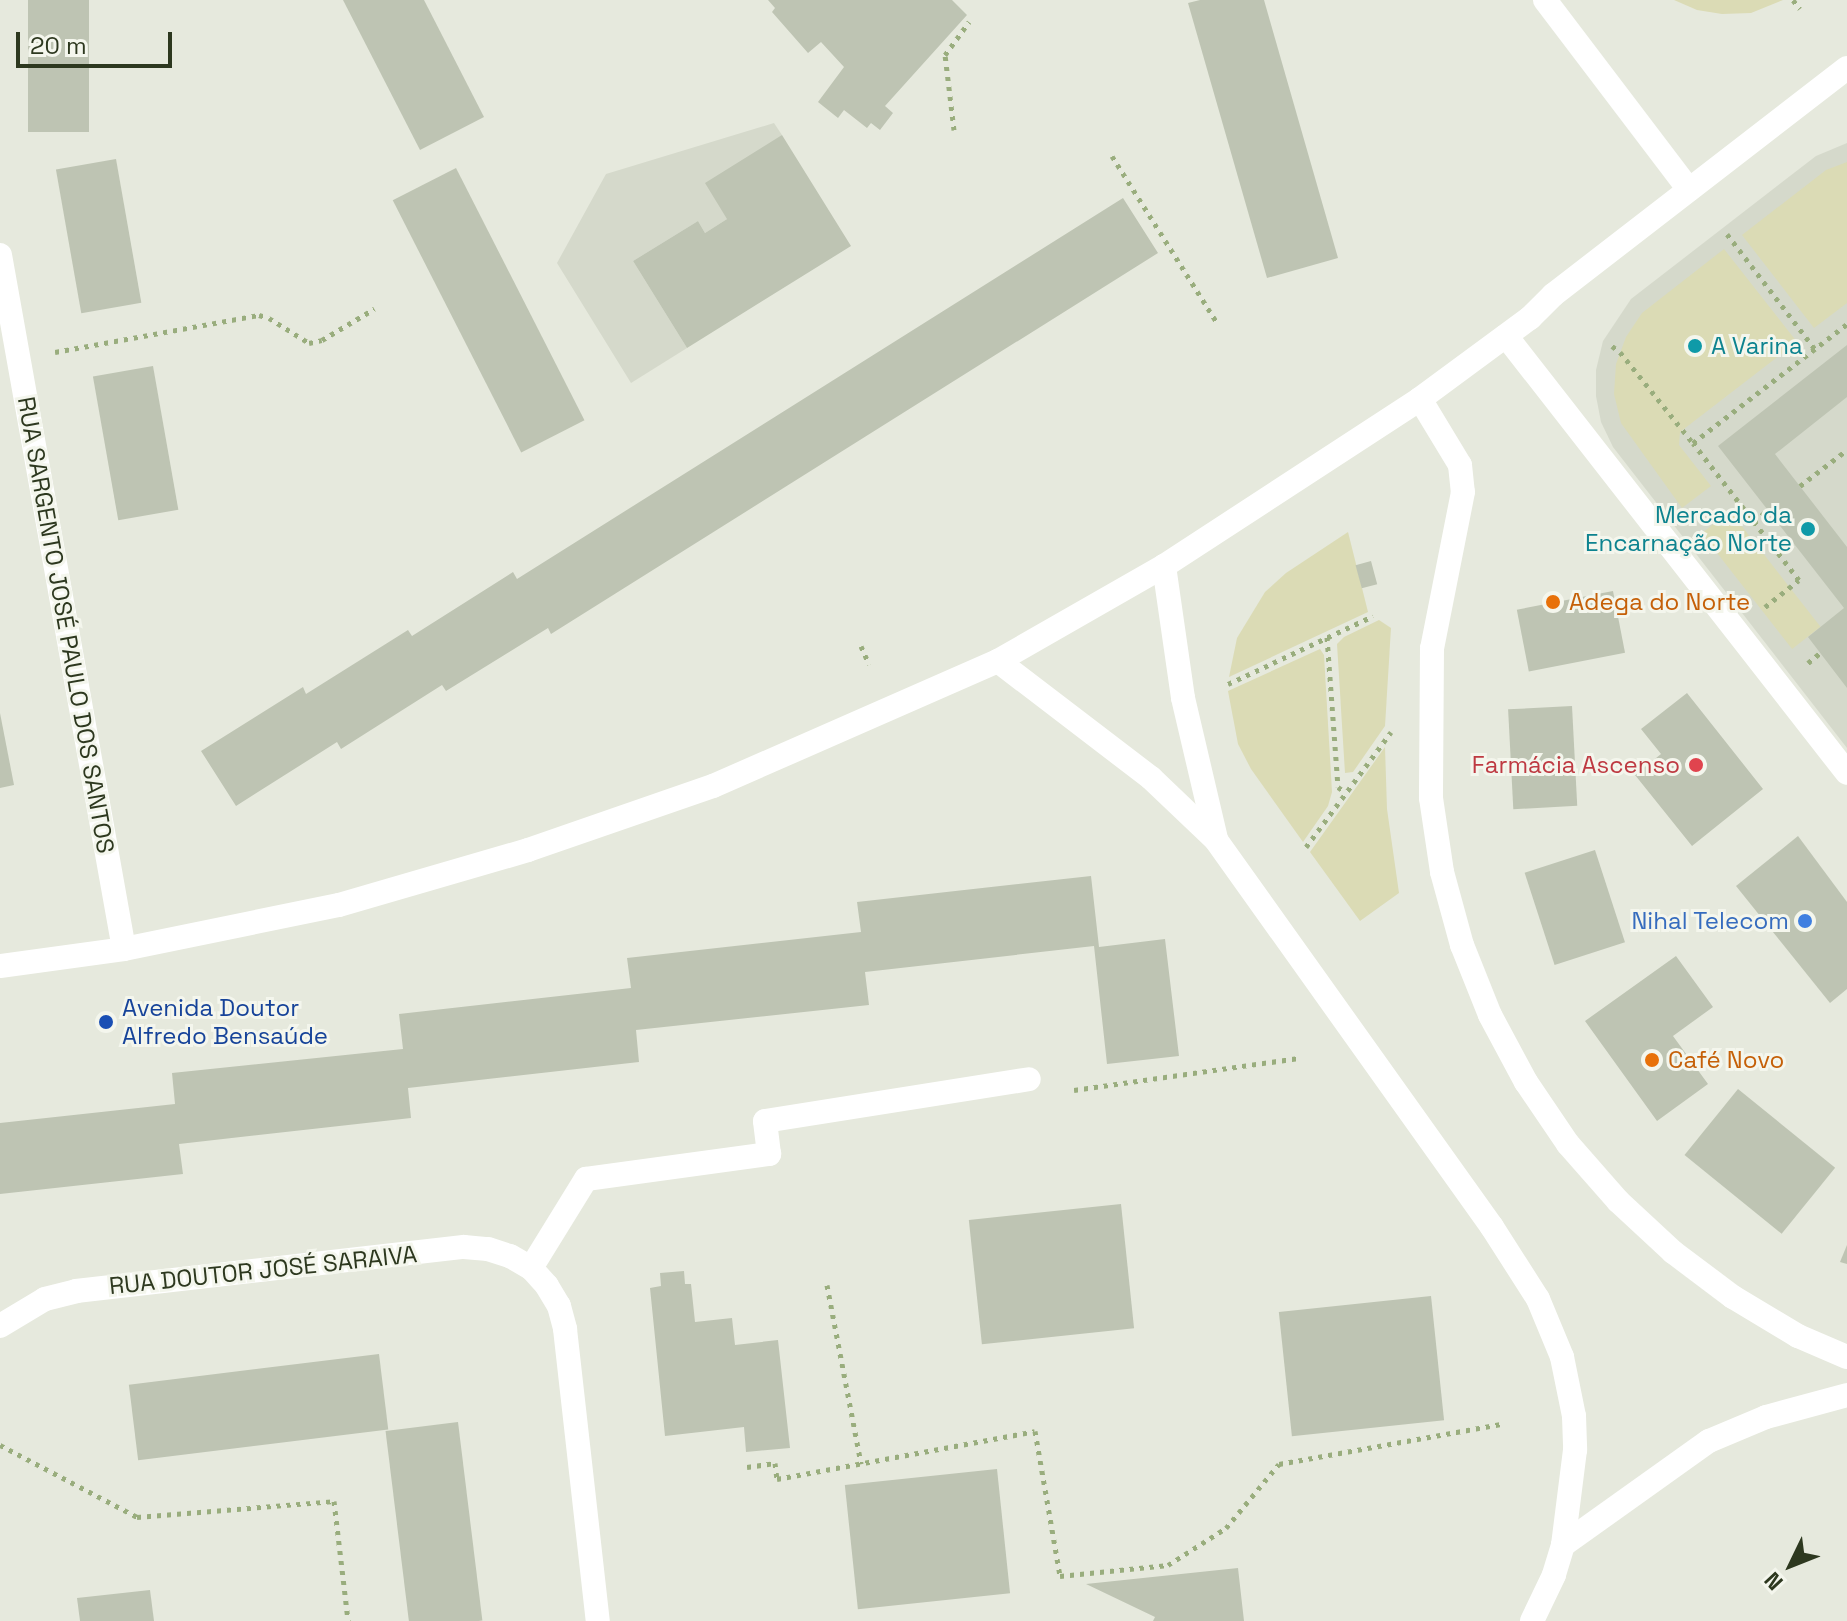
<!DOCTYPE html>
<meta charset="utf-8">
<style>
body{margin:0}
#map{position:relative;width:1847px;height:1621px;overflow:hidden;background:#e6e9dd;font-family:"Space Grotesk",sans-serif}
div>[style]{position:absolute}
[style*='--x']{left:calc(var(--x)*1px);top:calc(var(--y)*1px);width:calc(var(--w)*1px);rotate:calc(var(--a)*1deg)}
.built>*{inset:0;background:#d5d9cb}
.green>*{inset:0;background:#dbdbb5;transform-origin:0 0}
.building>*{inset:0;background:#bec4b3;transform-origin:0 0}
.path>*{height:5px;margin-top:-2.5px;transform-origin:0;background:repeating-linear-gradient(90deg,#99ad7d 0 4px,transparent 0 10px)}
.minor>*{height:24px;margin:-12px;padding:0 12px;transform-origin:12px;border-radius:12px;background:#fff}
.tertiary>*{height:24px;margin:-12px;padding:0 12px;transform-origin:12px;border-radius:12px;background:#fff}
.dots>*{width:22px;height:22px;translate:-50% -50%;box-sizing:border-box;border:4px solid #f4f6ed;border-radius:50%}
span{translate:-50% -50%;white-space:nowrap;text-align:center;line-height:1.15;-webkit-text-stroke:6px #f4f6ed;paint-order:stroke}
.culture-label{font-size:24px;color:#0d838f}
.left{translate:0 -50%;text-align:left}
.right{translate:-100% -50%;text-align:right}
.food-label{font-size:24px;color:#c56008}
.street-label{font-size:24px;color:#2d381f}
.health-label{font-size:24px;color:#be3a42}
.shop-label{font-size:24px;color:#366cbe}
.transit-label{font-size:24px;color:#164399}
.north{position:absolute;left:1751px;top:1525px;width:80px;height:80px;-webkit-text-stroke:6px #f4f6ed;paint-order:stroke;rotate:227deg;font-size:22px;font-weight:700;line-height:32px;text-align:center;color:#2d381f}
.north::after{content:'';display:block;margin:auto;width:28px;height:36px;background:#2d381f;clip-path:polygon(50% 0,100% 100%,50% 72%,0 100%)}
.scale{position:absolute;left:16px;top:32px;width:156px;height:36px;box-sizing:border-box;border:4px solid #2d381f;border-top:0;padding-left:10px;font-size:24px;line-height:28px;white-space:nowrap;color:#2d381f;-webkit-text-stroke:6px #f4f6ed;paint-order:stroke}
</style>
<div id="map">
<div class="built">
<i style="clip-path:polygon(774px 123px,782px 135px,727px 219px,705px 233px,698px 221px,633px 261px,687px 348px,631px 383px,557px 263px,606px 174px)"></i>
<i style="clip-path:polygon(1847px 143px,1847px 748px,1613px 447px,1601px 422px,1596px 396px,1596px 370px,1603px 341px,1631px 299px,1816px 156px)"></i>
</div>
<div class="green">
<i style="clip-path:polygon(1674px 0,1783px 0,1751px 13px,1722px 14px,1697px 10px)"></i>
<i style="clip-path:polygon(1847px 162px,1847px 303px,1814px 328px,1742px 235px,1826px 170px)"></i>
<i style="clip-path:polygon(1724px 249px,1797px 342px,1680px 432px,1679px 445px,1711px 486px,1682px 508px,1621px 423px,1614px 394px,1616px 364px,1626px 337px,1642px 313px)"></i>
<i style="left:1730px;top:511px;width:147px;height:36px;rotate:52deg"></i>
<i style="clip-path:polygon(1348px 532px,1368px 612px,1229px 677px,1237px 638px,1265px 592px,1286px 573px)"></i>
<i style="clip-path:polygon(1379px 620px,1391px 628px,1385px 726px,1353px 772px,1345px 773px,1337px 644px,1344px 637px)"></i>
<i style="clip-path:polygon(1320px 649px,1324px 655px,1332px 792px,1328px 806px,1303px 842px,1251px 769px,1238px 744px,1228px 691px)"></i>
<i style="clip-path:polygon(1385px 747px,1387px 809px,1399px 893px,1360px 921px,1310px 852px)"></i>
</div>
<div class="building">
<i style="left:28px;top:0;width:61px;height:132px"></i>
<i style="clip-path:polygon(343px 0,424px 0,484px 117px,420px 150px)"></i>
<i style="clip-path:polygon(768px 0,952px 0,967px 15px,885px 106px,893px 113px,880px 130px,871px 123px,867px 128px,844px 110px,838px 118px,818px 102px,844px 67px,821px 42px,808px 53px,772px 12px,775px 8px)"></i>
<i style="clip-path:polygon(1200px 0,1264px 0,1338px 258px,1267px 278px,1188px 3px)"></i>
<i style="clip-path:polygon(782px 135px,851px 246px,687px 348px,633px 261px,698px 221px,705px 233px,727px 219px,705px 183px)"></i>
<i style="left:116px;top:159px;width:146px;height:61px;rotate:80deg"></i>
<i style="left:456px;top:168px;width:283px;height:71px;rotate:63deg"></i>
<i style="clip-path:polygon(1123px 198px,1158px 253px,551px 634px,548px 628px,446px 691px,442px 685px,341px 749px,337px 742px,236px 806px,201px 751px,303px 687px,306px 694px,408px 630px,412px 636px,513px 572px,517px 579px)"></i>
<i style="clip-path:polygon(1847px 345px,1847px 397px,1775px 454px,1847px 547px,1847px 688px,1808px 637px,1844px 608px,1718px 446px)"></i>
<i style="left:153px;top:366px;width:146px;height:61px;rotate:80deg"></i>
<i style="left:1371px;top:561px;width:24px;height:16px;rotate:75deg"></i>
<i style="left:1613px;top:591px;width:63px;height:98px;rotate:79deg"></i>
<i style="clip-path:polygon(1687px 693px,1763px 789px,1692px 846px,1635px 775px,1661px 754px,1641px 729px)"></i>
<i style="left:1572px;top:706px;width:100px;height:64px;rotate:87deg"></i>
<i style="clip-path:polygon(0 713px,14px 785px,0 788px)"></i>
<i style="clip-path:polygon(1798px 836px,1847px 902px,1847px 989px,1830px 1003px,1736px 886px)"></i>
<i style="left:1595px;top:850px;width:97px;height:74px;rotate:72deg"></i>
<i style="clip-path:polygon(1091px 876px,1099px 947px,1165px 939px,1179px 1056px,1107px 1064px,1094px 946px,865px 972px,869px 1005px,636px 1030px,639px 1062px,408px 1088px,411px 1118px,179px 1144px,183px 1174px,0 1194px,0 1123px,175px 1104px,172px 1073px,403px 1049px,399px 1014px,631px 988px,627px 958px,861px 932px,857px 902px)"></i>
<i style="clip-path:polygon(1676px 956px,1713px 1007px,1673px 1036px,1708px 1084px,1657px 1121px,1585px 1021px)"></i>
<i style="left:1738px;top:1089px;width:125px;height:85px;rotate:39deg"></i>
<i style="left:1121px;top:1204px;width:125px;height:153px;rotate:84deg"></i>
<i style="clip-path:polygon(1847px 1245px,1847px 1264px,1840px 1262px)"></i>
<i style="clip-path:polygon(684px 1271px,685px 1284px,691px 1284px,695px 1322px,732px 1318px,735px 1345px,778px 1340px,790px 1448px,746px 1452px,744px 1427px,665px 1436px,650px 1288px,661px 1286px,660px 1273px)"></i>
<i style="left:1431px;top:1296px;width:125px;height:153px;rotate:84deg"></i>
<i style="left:379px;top:1354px;width:76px;height:252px;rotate:83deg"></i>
<i style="left:458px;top:1422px;width:200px;height:73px;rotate:83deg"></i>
<i style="left:997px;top:1469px;width:125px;height:153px;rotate:84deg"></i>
<i style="clip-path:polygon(1238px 1568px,1244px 1621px,1153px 1621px,1155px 1617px,1086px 1584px)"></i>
<i style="clip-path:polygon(150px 1590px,154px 1621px,80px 1621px,77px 1598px)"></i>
</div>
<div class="path">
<i style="--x:1793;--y:0;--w:11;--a:52"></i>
<i style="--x:954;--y:130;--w:76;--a:-96.8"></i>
<i style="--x:945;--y:55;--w:41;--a:-54"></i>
<i style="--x:1112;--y:156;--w:195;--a:57.8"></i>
<i style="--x:1727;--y:234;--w:145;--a:52.6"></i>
<i style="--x:1612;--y:346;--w:10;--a:37"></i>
<i style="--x:1620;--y:352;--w:117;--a:51.3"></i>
<i style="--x:55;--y:352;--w:207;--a:-10.3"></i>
<i style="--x:259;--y:315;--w:10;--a:17"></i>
<i style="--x:269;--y:318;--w:47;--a:32"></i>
<i style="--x:309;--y:343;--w:13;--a:-13"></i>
<i style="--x:322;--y:340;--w:61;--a:-30.8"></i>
<i style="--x:1800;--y:486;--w:59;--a:-37.5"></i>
<i style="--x:1754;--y:522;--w:18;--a:-41"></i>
<i style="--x:1765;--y:607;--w:43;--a:-38.5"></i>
<i style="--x:1799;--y:580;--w:173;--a:-127.7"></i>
<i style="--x:1693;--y:443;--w:195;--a:-37.7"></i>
<i style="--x:1327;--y:637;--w:150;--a:85.8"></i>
<i style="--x:1338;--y:787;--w:9;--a:36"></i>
<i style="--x:861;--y:646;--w:20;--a:66"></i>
<i style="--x:1808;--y:663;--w:16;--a:-40"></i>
<i style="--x:1228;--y:684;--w:160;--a:-25.1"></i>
<i style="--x:1306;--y:847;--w:143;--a:-53.5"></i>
<i style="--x:1074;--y:1090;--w:227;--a:-8.1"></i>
<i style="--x:827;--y:1285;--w:182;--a:79.2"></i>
<i style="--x:0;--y:1445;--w:155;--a:27.7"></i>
<i style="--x:137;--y:1517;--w:198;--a:-4.6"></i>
<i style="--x:334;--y:1501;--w:121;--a:83.3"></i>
<i style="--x:747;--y:1467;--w:28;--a:-8"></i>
<i style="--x:775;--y:1463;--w:16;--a:83"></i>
<i style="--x:777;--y:1479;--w:262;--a:-10.5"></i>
<i style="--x:1035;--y:1431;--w:147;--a:80.2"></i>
<i style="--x:1060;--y:1576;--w:109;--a:-5.8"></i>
<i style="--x:1168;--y:1565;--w:69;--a:-32.5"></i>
<i style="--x:1226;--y:1528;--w:83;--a:-50.4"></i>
<i style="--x:1279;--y:1464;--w:227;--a:-10.2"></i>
</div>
<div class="minor">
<i style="--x:0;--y:255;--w:705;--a:79.87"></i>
<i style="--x:1420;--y:399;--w:77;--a:58.8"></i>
<i style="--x:1460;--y:465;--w:27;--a:84"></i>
<i style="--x:1463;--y:492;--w:159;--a:101.2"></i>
<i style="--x:1432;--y:648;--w:150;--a:90.4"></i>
<i style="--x:1431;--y:798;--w:75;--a:81.5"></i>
<i style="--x:1442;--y:872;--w:76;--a:74.7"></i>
<i style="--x:1462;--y:945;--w:75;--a:68.2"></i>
<i style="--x:1490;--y:1015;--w:76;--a:61.8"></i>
<i style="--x:1526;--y:1082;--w:75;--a:55.9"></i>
<i style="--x:1568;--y:1144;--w:76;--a:48.7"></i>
<i style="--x:1618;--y:1201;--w:75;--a:42.8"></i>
<i style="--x:1673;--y:1252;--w:75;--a:36.9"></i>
<i style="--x:1733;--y:1297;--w:76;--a:31"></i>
<i style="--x:1798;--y:1336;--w:53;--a:23.2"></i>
<i style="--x:1216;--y:840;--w:475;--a:54.5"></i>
<i style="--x:1492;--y:1227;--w:85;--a:57.4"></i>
<i style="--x:1538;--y:1299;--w:63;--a:67.5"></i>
<i style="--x:1562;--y:1357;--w:60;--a:78.5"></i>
<i style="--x:1574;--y:1416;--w:34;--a:88"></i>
<i style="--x:1575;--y:1450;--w:96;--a:97.2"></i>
<i style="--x:1563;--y:1545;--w:31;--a:107"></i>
<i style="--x:1554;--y:1575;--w:51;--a:115.6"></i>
<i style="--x:531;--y:1268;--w:105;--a:-58.3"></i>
<i style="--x:586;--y:1179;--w:185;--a:-7.8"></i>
<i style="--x:769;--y:1154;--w:33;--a:-97"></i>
<i style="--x:765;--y:1121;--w:267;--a:-9"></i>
<i style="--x:0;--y:1326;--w:52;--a:-31"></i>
<i style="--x:45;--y:1299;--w:32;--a:-14"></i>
<i style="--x:76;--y:1291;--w:390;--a:-6.5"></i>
<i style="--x:464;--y:1247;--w:24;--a:5"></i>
<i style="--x:488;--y:1249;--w:23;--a:18"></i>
<i style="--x:510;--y:1256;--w:24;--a:30"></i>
<i style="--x:531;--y:1268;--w:24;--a:48"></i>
<i style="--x:547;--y:1286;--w:23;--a:59"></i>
<i style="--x:559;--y:1306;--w:24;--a:75"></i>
<i style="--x:565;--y:1329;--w:294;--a:83.6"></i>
<i style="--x:1563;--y:1545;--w:179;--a:-35.5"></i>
<i style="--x:1709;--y:1441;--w:62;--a:-22.8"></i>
<i style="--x:1766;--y:1417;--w:84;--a:-15.2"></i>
</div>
<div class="tertiary">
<i style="--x:1545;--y:0;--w:238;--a:52.8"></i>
<i style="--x:1506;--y:336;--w:554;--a:52.03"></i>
<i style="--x:1164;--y:566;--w:133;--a:81.8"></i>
<i style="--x:1183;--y:698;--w:145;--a:76.8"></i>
<i style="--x:998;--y:661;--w:193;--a:37.4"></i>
<i style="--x:1151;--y:778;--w:90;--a:43.6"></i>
<i style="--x:0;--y:966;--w:125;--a:-7.8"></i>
<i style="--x:124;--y:949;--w:219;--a:-11.6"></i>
<i style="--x:339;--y:905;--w:197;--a:-16.2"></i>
<i style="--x:528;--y:850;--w:196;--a:-19.1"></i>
<i style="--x:713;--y:786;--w:311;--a:-23.7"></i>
<i style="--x:998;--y:661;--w:191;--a:-29.8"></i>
<i style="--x:1164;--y:566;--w:306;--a:-33.1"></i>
<i style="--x:1420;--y:399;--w:137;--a:-36.4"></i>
<i style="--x:1530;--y:318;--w:33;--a:-45"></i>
<i style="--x:1553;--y:295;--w:371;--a:-37.7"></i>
</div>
<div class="dots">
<i style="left:1695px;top:346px;background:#0f9aa8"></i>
<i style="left:1808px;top:529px;background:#0f9aa8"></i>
<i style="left:1553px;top:602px;background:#e8710a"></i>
<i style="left:1696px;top:765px;background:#e0444e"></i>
<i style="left:1805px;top:921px;background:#3f7fe0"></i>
<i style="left:106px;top:1022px;background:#1a4fb4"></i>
<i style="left:1652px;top:1060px;background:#e8710a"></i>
</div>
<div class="culture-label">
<span class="left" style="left:1711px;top:346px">A Varina</span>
<span class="right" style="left:1792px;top:529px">Mercado da<br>Encarnação Norte</span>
</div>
<div class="food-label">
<span class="left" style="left:1569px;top:602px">Adega do Norte</span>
<span class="left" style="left:1668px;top:1060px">Café Novo</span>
</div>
<div class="street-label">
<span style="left:66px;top:625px;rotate:80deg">RUA SARGENTO JOSÉ PAULO DOS SANTOS</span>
<span style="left:263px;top:1270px;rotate:-6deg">RUA DOUTOR JOSÉ SARAIVA</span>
</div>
<div class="health-label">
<span class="right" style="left:1680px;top:765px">Farmácia Ascenso</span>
</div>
<div class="shop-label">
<span class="right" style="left:1789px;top:921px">Nihal Telecom</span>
</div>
<div class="transit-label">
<span class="left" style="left:122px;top:1022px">Avenida Doutor<br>Alfredo Bensaúde</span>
</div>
<div class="north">N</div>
<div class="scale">20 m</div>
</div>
